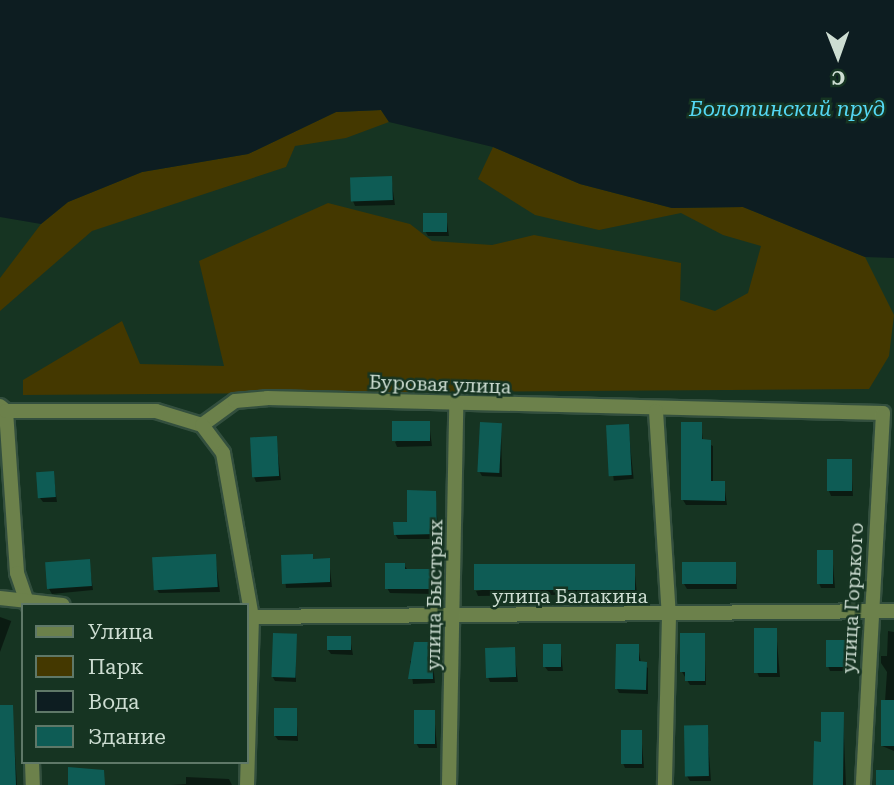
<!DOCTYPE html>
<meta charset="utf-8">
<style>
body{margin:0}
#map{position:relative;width:894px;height:785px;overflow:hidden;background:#163422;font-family:"Roboto Serif",serif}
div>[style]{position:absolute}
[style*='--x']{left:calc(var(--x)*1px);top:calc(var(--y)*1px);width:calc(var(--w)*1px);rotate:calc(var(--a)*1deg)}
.green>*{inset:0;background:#443800}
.water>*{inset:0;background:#0d1d21}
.shadow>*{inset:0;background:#0007;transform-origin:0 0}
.building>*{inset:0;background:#0e5c55;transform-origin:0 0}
.roads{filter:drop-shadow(2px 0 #334f3e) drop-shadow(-2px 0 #334f3e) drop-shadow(0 2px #334f3e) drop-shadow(0 -2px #334f3e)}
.minor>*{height:14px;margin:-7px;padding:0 7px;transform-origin:7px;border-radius:7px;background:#6c814b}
span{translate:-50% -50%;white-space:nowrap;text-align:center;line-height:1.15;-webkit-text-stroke:5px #163422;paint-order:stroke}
.street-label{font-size:19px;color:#cdddd2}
.water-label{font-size:21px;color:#54d7f3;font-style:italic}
.legend{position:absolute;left:21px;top:603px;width:228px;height:161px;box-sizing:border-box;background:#163422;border:2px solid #5f7868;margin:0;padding:9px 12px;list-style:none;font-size:21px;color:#cdddd2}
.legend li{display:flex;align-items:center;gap:14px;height:35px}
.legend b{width:35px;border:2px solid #5f7868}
.north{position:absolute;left:803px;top:21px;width:70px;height:70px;-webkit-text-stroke:5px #163422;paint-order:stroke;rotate:179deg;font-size:19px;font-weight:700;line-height:28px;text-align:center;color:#cdddd2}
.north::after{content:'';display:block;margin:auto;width:24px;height:32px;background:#cdddd2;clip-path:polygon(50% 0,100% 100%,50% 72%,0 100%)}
</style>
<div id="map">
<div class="green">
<i style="clip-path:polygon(381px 110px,389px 122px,346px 138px,295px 146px,286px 167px,92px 231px,0 311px,0 278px,41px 224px,68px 202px,142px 172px,248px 154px,336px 112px)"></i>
<i style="clip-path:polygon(493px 147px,580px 184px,672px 208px,743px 207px,865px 257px,894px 315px,889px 356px,869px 389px,23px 395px,23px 380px,122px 321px,140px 364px,224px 366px,199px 261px,328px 203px,410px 224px,432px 241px,492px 245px,534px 235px,681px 263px,680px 300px,715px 311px,748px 293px,761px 246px,723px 235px,681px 213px,599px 230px,535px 215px,478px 179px)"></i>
</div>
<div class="water">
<i style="clip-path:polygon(0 0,894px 0,894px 258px,865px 257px,743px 207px,672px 208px,580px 184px,493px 147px,389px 122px,381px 110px,336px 112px,248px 154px,142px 172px,68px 202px,41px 224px,0 217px)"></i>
</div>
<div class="shadow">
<i style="clip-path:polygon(391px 177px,395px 205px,355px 206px,353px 201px)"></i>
<i style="clip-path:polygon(446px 215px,449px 236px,428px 236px,425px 231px)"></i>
<i style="clip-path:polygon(429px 423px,432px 446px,397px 447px,395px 442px)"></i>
<i style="clip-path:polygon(501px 424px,502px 477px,482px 476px,479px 471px)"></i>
<i style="clip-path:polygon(701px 424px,703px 441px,713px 446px,713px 483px,724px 483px,727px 505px,686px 505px,683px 500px)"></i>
<i style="left:628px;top:425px;width:54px;height:20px;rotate:84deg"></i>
<i style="clip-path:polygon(276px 438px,281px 480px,256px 482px,254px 477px)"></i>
<i style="clip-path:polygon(851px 461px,853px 496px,831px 496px,829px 491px)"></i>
<i style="clip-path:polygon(53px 473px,57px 502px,43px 502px,40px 498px)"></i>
<i style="clip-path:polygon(435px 492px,439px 539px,398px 539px,395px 534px)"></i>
<i style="clip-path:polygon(832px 552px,835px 588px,821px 588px,819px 583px)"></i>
<i style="clip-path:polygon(215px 556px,220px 592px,159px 593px,156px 588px)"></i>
<i style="clip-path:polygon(283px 557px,329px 560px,332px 587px,286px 588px)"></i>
<i style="clip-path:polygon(89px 561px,93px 590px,52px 594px,49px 589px)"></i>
<i style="clip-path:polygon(735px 564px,737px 589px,687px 589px,684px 584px)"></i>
<i style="clip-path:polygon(404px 565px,407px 569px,430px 571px,433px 594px,390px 593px,387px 588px)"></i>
<i style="clip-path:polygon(634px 566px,637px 594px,478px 596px,476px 591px)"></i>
<i style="left:0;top:617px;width:12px;height:49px;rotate:20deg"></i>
<i style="clip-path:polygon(776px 629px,780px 677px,759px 677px,757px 672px)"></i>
<i style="clip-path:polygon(888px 631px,894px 632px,894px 751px,882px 746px,887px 672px,881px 663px,881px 656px,887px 656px)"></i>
<i style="clip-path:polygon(704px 634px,706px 685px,690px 685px,682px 672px)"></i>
<i style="clip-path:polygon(296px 636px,296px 682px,275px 681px,272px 676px)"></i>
<i style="clip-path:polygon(350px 638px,353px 655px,331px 654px,328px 650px)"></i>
<i style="clip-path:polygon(844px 642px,847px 671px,830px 671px,828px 666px)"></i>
<i style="clip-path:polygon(431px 643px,435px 683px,413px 684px,410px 661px,416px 661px)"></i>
<i style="clip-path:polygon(560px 645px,563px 671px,548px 671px,545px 667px)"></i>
<i style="clip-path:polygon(638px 646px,641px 663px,648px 668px,648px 694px,619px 693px,617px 689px)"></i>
<i style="clip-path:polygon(514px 649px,518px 682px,490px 682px,488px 677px)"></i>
<i style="clip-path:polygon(12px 706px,17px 785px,0 785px,0 707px)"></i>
<i style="clip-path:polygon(296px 710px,298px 741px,278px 740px,275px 736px)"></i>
<i style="clip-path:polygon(434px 712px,437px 748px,419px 748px,416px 743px)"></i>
<i style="clip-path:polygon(843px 714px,846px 785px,814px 785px,823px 743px)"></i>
<i style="clip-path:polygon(707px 727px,711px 781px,690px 781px,687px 776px)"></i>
<i style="clip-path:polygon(641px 732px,644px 768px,625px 768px,623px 763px)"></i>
<i style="clip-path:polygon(186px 777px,229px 779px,232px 785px,171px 785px,186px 784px)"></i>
</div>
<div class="building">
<i style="left:392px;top:176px;width:24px;height:42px;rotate:88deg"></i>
<i style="left:423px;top:213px;width:24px;height:19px"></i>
<i style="left:430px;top:421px;width:20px;height:38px;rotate:90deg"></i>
<i style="left:480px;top:422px;width:22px;height:50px;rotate:3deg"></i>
<i style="clip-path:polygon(681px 422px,702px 422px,702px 439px,711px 440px,711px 481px,725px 481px,725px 501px,681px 500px)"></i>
<i style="left:629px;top:424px;width:51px;height:23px;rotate:87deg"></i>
<i style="left:277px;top:436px;width:40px;height:27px;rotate:87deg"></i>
<i style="left:827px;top:459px;width:25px;height:32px"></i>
<i style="left:54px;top:471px;width:26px;height:18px;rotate:86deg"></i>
<i style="clip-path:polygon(407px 490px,436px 491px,437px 534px,394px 535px,393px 522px,407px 522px)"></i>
<i style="left:817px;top:550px;width:16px;height:34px"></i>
<i style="left:216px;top:554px;width:33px;height:64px;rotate:87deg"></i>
<i style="clip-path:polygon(313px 554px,313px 559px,330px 558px,330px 582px,282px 584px,281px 555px)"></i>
<i style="left:90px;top:559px;width:27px;height:45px;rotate:86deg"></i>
<i style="left:682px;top:562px;width:54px;height:22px"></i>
<i style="clip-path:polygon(385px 563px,405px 563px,405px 569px,431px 569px,431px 589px,385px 589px)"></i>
<i style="left:635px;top:564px;width:26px;height:161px;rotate:90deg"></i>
<i style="left:754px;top:628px;width:23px;height:45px"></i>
<i style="left:273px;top:633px;width:24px;height:44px;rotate:2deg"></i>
<i style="clip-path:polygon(680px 633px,705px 633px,705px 681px,685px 681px,685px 672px,680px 672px)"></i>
<i style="left:327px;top:636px;width:24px;height:14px"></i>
<i style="left:826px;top:640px;width:19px;height:27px"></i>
<i style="clip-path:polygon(414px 642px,432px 642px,433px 679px,408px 679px)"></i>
<i style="left:543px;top:644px;width:18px;height:23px"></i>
<i style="clip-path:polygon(616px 644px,639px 644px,639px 661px,647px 662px,646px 690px,615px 689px)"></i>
<i style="left:515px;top:647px;width:30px;height:30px;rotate:88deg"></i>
<i style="left:881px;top:700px;width:13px;height:46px"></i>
<i style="clip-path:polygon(0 705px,13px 705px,16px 785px,0 785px)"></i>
<i style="left:274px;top:708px;width:23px;height:28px"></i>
<i style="left:414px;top:710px;width:21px;height:34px"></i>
<i style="clip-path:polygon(821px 712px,844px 712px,843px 785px,813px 785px,814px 741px,821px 742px)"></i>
<i style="left:708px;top:725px;width:51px;height:24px;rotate:89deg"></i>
<i style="left:621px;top:730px;width:21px;height:34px"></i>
<i style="clip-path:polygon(68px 767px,104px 770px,105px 785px,68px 785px)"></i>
<i style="left:894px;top:770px;width:15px;height:18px;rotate:90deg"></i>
</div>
<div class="roads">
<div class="minor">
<i style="--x:0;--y:406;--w:8;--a:40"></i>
<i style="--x:6;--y:411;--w:162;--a:86.1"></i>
<i style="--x:17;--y:573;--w:34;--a:71"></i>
<i style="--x:6;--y:411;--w:150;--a:0"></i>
<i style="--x:156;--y:411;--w:48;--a:16.9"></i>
<i style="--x:202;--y:425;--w:41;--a:-36"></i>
<i style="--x:235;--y:401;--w:32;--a:-5"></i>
<i style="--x:267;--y:398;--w:616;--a:1.39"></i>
<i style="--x:883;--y:413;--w:373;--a:93.1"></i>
<i style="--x:656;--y:411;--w:205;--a:86.4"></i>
<i style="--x:669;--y:616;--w:169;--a:91.4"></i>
<i style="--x:202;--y:425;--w:35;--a:53"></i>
<i style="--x:223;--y:453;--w:167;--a:80"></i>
<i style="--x:252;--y:617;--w:168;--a:91.7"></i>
<i style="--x:0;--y:598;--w:63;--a:6.3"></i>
<i style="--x:247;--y:617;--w:647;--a:-0.53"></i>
<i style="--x:32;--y:762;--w:23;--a:88"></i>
<i style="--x:449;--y:785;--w:380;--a:-88.9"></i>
</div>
</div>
<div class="street-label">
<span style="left:440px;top:385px;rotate:2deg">Буровая улица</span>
<span style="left:435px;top:595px;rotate:-89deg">улица Быстрых</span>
<span style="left:570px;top:597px">улица Балакина</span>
<span style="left:853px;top:598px;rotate:-87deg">улица Горького</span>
</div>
<div class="water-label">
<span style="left:787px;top:109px">Болотинский пруд</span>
</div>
<ul class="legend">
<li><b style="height:9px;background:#6c814b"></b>Улица</li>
<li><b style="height:19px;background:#443800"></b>Парк</li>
<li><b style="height:19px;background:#0d1d21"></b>Вода</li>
<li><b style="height:19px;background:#0e5c55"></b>Здание</li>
</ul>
<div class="north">С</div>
</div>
